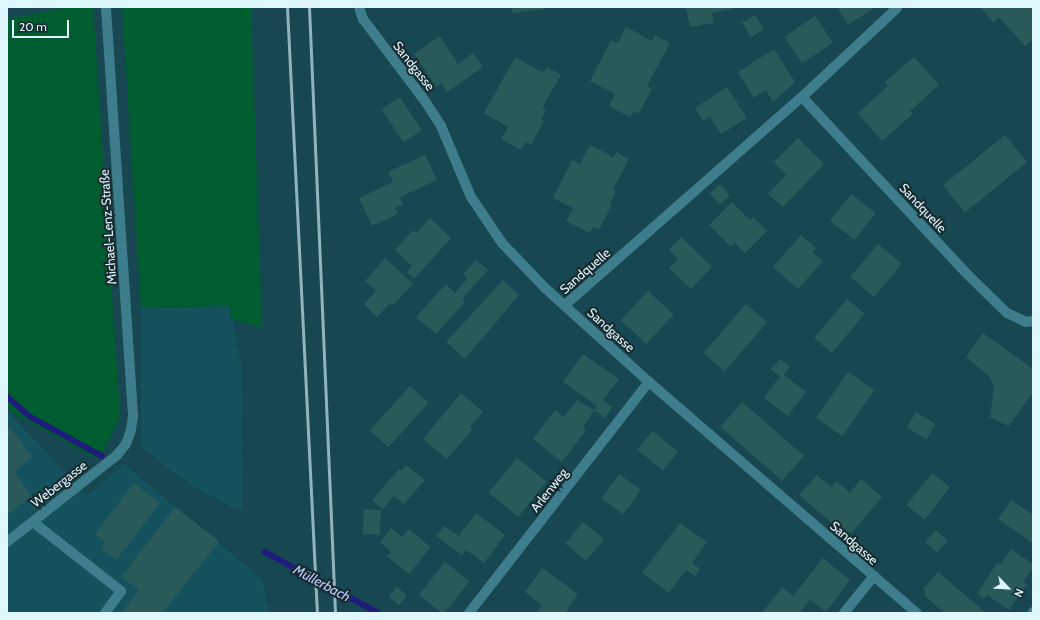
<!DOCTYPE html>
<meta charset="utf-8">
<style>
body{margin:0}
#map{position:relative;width:1040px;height:620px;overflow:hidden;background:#174751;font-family:Cabin,sans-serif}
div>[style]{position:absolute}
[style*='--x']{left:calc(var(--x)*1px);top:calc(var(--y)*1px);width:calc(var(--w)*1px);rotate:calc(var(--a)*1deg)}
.built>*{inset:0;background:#14525e}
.green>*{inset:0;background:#005d30}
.stream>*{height:5.5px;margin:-2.75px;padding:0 2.75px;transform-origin:2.75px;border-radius:2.75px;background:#1f1d7b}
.building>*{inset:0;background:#295a5a;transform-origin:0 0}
.minor>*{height:10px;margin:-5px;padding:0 5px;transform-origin:5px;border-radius:5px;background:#3e7e8c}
.rail>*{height:3px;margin:-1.5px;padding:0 1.5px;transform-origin:1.5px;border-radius:1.5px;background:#92b3bb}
span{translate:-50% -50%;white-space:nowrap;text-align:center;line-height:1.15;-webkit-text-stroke:4px #172a2f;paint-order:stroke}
.street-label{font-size:13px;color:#dff7fd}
.water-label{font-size:14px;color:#bcc9fc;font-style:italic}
.frame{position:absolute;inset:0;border:8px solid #dff7fd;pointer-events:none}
.north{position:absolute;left:988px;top:568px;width:40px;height:40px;-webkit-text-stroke:3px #172a2f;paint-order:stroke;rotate:115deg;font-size:11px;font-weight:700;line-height:16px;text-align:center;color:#dff7fd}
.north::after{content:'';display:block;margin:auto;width:14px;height:18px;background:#dff7fd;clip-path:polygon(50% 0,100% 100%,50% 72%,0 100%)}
.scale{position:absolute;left:12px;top:20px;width:57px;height:18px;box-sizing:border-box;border:2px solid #dff7fd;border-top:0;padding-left:5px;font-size:12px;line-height:14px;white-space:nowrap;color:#dff7fd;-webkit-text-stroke:3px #172a2f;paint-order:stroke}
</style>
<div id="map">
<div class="built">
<i style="clip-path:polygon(230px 306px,241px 364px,242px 509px,229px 506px,191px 485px,141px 447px,141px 308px)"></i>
<i style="clip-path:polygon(7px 410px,87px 496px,124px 464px,262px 579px,269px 613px,7px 613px)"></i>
</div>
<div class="green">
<i style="clip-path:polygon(70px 7px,93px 7px,120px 416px,107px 445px,96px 459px,11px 412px,7px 407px,7px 19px)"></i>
<i style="clip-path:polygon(122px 7px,251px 7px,262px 328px,231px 319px,230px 306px,141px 308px)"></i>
</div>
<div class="stream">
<i style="--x:7;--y:396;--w:30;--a:42"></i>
<i style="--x:29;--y:416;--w:83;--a:28.7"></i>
<i style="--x:265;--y:552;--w:129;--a:28.2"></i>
</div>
<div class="building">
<i style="clip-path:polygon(512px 7px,545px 7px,546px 9px,512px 13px)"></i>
<i style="clip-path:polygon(686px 7px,736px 7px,736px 8px,712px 13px,714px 23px,690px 27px)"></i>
<i style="clip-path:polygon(837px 7px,876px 7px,848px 25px)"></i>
<i style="clip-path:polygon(980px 7px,1033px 7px,1033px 39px,1025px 46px,999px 17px,993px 22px)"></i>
<i style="left:755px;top:15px;width:17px;height:15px;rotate:59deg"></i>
<i style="left:815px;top:16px;width:32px;height:37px;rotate:56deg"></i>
<i style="clip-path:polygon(626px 27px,652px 41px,655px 35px,670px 43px,647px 86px,652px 89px,638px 114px,633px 111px,630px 117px,609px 106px,615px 94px,590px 81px,611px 40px,618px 43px)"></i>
<i style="clip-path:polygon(440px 36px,458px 64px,473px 53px,483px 67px,447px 92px,441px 83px,436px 87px,414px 54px)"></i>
<i style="clip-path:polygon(774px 49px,795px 82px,773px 102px,766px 90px,754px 98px,738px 72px)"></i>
<i style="clip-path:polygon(515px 57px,538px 70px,544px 72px,547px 67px,561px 75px,542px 108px,546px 110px,541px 120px,544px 121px,531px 145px,526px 142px,521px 150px,501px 139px,508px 127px,484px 113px)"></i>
<i style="clip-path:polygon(914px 57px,939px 85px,910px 111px,913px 114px,882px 141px,858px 113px,888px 86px,885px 82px)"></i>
<i style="clip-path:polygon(727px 87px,747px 118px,721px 134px,710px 117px,703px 121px,695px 108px)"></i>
<i style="left:400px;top:97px;width:40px;height:22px;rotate:57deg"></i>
<i style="left:1005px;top:135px;width:35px;height:80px;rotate:51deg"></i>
<i style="clip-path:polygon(798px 138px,824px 164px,783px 207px,768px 194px,786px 175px,774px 162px)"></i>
<i style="clip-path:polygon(590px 145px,613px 157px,616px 152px,629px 159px,613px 190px,616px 191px,610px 203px,612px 205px,599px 230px,593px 227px,590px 233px,566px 221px,573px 208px,553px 198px,572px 160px,580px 164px)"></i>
<i style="clip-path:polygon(425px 155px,437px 180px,400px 197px,403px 204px,395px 208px,398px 214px,372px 226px,359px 198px,393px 182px,388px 172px)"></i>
<i style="left:720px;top:184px;width:15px;height:14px;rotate:48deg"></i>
<i style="left:851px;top:194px;width:31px;height:34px;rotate:38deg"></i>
<i style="clip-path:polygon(732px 202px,750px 220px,753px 217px,767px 231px,745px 253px,735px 243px,731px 247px,709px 225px)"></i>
<i style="clip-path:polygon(430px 218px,451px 238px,414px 279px,407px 272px,412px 266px,395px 250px,412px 231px,417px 232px)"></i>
<i style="clip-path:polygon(801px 235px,816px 248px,813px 252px,823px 261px,798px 289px,773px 267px)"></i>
<i style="clip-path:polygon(681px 237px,712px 267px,691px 289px,669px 268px,678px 259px,669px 250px)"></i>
<i style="left:878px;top:244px;width:31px;height:43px;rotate:40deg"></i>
<i style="clip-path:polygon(385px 258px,413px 284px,393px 305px,389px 304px,377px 317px,364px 304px,376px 291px,365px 281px)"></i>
<i style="clip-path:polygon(476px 260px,488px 270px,462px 299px,465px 302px,436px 334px,416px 317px,446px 284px,455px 293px,467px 279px,463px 274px)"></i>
<i style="clip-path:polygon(503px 280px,519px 295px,465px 359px,446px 342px)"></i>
<i style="left:648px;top:291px;width:35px;height:40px;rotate:43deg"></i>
<i style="left:847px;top:299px;width:23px;height:51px;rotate:40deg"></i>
<i style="left:746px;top:304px;width:28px;height:65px;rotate:41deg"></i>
<i style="clip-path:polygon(983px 333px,1033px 369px,1033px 392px,1009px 426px,990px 417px,994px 387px,989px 376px,966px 357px)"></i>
<i style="clip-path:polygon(583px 354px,619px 379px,603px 400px,612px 407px,605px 418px,594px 410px,597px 406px,563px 382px)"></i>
<i style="clip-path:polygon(780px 359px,790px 367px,784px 375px,806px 392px,788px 416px,764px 398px,780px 376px,771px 369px)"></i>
<i style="left:848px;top:372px;width:32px;height:56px;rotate:35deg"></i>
<i style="left:410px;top:386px;width:25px;height:60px;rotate:42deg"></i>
<i style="clip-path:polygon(461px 393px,483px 412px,470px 427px,472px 430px,447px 459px,423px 439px)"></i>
<i style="clip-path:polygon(577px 400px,594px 410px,583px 427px,586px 430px,562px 462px,533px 439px,555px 410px,564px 417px)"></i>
<i style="left:742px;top:402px;width:82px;height:33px;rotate:41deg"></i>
<i style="left:916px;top:412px;width:23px;height:18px;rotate:31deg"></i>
<i style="clip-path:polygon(7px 424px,33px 457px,14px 472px,32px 496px,7px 515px)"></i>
<i style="left:652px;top:431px;width:33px;height:24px;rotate:38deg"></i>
<i style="left:517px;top:458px;width:38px;height:45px;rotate:39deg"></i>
<i style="clip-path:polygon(406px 465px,425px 480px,404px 504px,394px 496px,383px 509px,372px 500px,399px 469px,401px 471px)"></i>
<i style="left:932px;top:473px;width:23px;height:41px;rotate:38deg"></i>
<i style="left:619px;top:474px;width:27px;height:30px;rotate:36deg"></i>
<i style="clip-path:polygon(817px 475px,831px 487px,836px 481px,850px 493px,861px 479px,882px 497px,851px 534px,842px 527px,840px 530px,799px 495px)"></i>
<i style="clip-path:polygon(134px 483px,160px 503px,116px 560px,102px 549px,106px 543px,95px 534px)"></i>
<i style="clip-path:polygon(1011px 500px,1033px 515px,1033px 543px,998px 519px)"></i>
<i style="clip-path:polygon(175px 507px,219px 541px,163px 613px,121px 613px,139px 590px,121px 577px)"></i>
<i style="left:364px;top:509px;width:17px;height:25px;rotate:3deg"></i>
<i style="clip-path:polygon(476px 513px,505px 535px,484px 563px,466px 550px,462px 555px,436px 536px,444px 526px,459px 536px)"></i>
<i style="left:583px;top:522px;width:27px;height:28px;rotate:39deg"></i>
<i style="clip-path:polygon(680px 523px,707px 542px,692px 563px,700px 569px,695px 576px,686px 570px,669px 593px,642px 573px)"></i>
<i style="clip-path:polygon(391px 528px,402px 537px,409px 529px,431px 547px,409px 574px,387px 556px,391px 552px,380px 542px)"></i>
<i style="left:936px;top:530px;width:16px;height:16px;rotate:43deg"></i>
<i style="clip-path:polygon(1011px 549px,1033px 564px,1033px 567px,1023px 582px,1027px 584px,1009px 610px,987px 595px,984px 599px,977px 594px,997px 563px,1000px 565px)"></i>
<i style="clip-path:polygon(823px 558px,850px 580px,826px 612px,810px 600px,800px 613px,762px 613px,782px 587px,793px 596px)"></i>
<i style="left:445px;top:562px;width:31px;height:42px;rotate:38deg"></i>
<i style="clip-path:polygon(542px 568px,578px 594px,565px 613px,536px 613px,542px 605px,525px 592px)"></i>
<i style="clip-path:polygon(938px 572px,986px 613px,944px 613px,924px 595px,926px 592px,923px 589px)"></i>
<i style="left:397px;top:587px;width:13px;height:13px;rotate:39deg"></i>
</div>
<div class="minor">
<i style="--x:359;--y:7;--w:13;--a:72"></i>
<i style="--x:363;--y:19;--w:103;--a:52.9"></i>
<i style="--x:425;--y:101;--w:30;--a:57"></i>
<i style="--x:441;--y:126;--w:77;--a:67.1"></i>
<i style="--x:471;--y:197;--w:55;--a:56"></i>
<i style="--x:502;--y:243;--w:62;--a:46.3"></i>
<i style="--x:545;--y:288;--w:140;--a:42.1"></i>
<i style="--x:649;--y:382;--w:354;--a:40.8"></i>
<i style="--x:802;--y:97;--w:239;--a:47"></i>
<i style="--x:965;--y:272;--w:59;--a:44.3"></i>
<i style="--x:1007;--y:313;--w:21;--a:25"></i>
<i style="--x:1026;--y:322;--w:7;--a:-8"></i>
<i style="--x:565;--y:305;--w:315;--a:-41.3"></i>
<i style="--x:802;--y:97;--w:130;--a:-43.1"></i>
<i style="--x:33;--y:522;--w:112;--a:38.1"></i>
<i style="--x:121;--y:591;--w:27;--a:126"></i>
<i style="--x:7;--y:542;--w:140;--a:-38.3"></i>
<i style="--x:117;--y:455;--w:14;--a:-51"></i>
<i style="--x:126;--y:444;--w:15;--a:-70"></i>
<i style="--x:131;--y:430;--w:15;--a:-82"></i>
<i style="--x:133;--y:415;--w:409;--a:-93.8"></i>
<i style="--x:469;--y:613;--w:293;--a:-52.1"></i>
<i style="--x:844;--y:613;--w:48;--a:-51"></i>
<i style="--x:1033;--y:613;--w:1;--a:-90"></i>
</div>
<div class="rail">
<i style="--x:287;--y:7;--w:607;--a:87.17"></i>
<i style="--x:309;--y:7;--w:607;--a:87.54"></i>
</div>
<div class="street-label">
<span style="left:414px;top:66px;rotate:52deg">Sandgasse</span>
<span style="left:923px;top:208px;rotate:47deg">Sandquelle</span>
<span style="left:108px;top:227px;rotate:-94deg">Michael-Lenz-Straße</span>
<span style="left:585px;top:271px;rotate:-41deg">Sandquelle</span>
<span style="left:611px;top:330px;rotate:42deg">Sandgasse</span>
<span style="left:59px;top:484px;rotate:-38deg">Webergasse</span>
<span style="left:549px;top:490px;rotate:-52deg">Arlenweg</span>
<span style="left:854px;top:543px;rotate:41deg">Sandgasse</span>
</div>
<div class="water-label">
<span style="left:322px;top:583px;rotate:28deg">Müllerbach</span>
</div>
<div class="frame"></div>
<div class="north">N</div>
<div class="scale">20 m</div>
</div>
